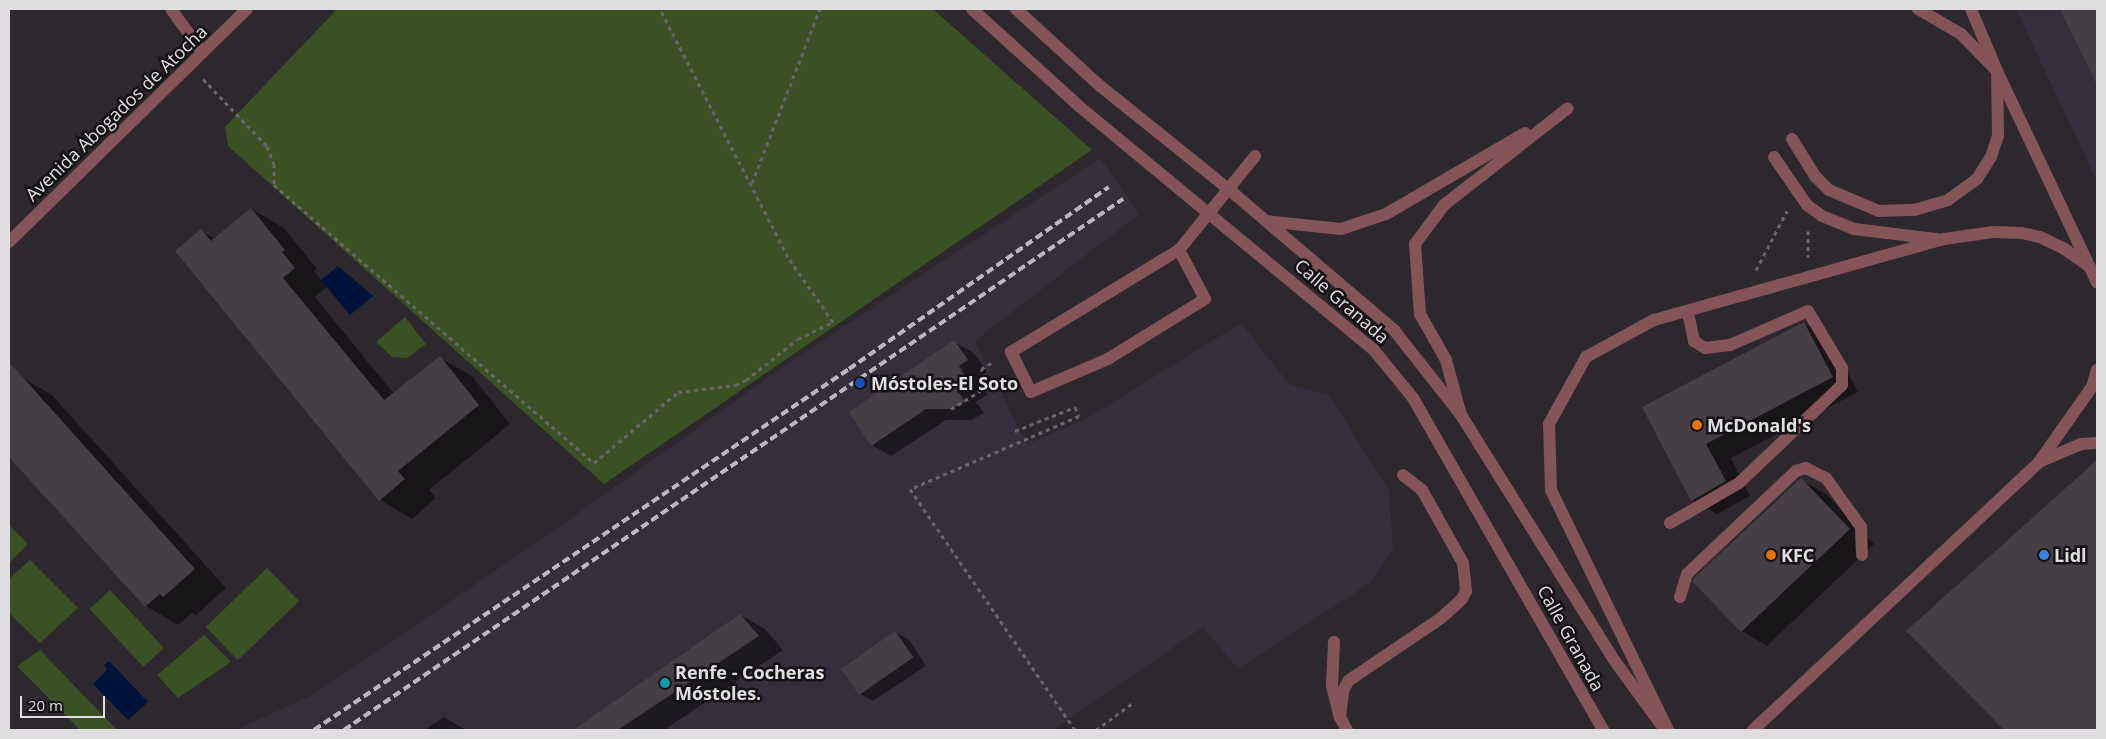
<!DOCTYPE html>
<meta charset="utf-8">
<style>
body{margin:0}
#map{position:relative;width:2106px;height:739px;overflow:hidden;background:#2d282e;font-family:"Open Sans",sans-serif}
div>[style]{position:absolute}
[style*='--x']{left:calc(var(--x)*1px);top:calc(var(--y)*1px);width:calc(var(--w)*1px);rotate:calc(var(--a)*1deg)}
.built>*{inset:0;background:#362e3a}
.green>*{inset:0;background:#3a5223;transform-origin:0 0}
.water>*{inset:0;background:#00113a}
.shadow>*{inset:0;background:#0007}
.building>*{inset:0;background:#453f45;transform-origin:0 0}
.path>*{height:3px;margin-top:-1.5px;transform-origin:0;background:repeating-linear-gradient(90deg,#6a656b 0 4px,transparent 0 8px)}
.service>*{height:12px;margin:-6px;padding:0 6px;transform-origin:6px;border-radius:6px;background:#845459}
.minor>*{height:12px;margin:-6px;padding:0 6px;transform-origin:6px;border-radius:6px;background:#845459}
.tertiary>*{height:12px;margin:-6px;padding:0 6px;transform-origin:6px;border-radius:6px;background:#845459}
.rail>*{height:4px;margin-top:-2px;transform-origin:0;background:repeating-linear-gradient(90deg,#bcb9bd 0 8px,transparent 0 12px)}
.service-bridge>*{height:12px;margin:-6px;padding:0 6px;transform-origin:6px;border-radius:6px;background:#845459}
.dots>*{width:14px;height:14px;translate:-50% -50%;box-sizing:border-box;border:2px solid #141215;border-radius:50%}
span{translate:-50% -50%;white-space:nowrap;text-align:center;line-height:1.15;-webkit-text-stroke:5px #141215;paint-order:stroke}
.street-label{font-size:18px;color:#e1dee2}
.poi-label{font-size:18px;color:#e1dee2;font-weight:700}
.left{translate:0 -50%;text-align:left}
.frame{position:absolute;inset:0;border:10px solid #e1dee2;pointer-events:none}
.scale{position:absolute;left:20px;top:696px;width:85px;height:22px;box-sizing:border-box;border:2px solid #e1dee2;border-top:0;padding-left:6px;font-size:15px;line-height:18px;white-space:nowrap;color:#e1dee2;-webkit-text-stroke:4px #141215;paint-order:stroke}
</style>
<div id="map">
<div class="built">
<i style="clip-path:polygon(2016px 9px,2097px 9px,2097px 181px,2091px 169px)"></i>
<i style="clip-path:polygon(1100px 158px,1139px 214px,975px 341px,1027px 444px,1086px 419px,1241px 323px,1289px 384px,1329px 395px,1389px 491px,1393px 550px,1370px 583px,1238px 669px,1203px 627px,1053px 730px,236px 730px,312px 695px,539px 541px,787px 364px)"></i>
</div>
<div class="green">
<i style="clip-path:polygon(337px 9px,933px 9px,1092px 150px,604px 484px,228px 146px,225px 127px)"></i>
<i style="clip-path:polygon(405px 317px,426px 344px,407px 358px,392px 357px,376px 342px)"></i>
<i style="clip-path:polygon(9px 525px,28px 544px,9px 563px)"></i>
<i style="clip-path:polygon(30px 560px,78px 608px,40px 643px,9px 613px,9px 579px)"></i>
<i style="left:267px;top:568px;width:46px;height:85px;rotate:46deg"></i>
<i style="left:110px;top:590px;width:79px;height:28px;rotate:47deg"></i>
<i style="clip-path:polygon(204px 635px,231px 662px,178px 698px,157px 675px)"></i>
<i style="clip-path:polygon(40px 650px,117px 730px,80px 730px,17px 666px)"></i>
</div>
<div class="water">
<i style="clip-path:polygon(338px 266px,373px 296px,350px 315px,321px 280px)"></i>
<i style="clip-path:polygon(109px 661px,148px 702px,128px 720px,93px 684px,107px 670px,104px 665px)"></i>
</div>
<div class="shadow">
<i style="clip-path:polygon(2062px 9px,2097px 9px,2097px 82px)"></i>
<i style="clip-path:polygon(252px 209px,284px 228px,317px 269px,314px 271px,327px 287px,315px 297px,394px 394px,440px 358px,472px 376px,510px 424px,429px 490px,436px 498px,412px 519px,380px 500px,201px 231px,215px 239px)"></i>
<i style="clip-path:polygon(1804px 324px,1829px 338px,1858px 392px,1731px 458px,1750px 496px,1717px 514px,1692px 500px,1644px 407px)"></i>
<i style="clip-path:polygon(954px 342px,974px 353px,987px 372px,978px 378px,988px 394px,976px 402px,984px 413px,971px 420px,946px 420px,891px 456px,872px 445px)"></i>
<i style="clip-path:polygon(20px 376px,52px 395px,226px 588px,196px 615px,192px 613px,178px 625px,146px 606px,9px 455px,9px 386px)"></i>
<i style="clip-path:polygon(2097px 466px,2097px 730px,2006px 730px,1908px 631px,2087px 470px)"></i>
<i style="clip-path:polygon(1801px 480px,1826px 494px,1874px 544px,1767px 646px,1742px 631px,1695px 581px)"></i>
<i style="clip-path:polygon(740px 615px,765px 629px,783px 650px,664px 730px,575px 730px)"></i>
<i style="clip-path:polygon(895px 632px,909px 640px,926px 666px,873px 701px,859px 693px,842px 668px)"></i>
<i style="clip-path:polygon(444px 717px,466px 730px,424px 730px)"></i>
</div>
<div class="building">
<i style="clip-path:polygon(2060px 9px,2097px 9px,2097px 85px)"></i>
<i style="clip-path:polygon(251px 208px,285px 250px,282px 252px,295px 268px,283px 278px,384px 400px,440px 356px,479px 405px,398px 471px,405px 479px,379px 501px,175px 251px,201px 229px,211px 241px)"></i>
<i style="clip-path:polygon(1804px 322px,1833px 377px,1706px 444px,1726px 481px,1691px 501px,1642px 407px)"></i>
<i style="clip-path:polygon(954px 340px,968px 360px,959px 366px,969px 382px,957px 390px,965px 402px,951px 409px,926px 409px,871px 446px,849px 412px)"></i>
<i style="clip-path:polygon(9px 362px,195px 569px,163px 597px,160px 594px,145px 607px,9px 457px)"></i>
<i style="clip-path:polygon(2097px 460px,2097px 730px,2004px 730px,1906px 631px)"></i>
<i style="clip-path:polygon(1801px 478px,1850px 529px,1741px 632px,1693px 582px,1694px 578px)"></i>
<i style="clip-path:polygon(740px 614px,759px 636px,618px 730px,573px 730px)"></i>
<i style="left:895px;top:631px;width:32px;height:66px;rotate:55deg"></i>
</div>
<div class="path">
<i style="--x:203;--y:79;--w:93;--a:46.3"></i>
<i style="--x:267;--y:146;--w:19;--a:69"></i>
<i style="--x:274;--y:164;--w:21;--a:90"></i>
<i style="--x:274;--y:185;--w:424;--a:41"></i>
<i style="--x:594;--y:463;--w:110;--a:-40.2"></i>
<i style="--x:678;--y:392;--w:58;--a:-6.9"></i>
<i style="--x:736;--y:385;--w:11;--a:-27"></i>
<i style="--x:746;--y:380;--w:66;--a:-38.3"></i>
<i style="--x:798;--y:339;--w:39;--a:-26"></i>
<i style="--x:833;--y:322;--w:79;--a:-124.7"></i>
<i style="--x:788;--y:257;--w:279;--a:-117.3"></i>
<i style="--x:752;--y:183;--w:187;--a:-68.7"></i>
<i style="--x:1808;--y:231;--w:26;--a:90"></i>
<i style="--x:1756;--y:270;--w:67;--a:-62.3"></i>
<i style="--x:951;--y:409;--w:46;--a:-31.6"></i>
<i style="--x:990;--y:385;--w:18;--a:-119"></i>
<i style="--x:981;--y:369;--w:14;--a:-30"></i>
<i style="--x:1015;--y:431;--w:65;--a:-21.8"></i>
<i style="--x:1075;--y:407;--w:10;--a:66"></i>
<i style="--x:1079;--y:416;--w:184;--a:156.6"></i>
<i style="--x:910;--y:489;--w:292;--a:55.6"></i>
<i style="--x:1096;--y:730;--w:47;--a:-36.4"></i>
</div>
<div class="service">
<i style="--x:1179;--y:250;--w:55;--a:62"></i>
<i style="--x:1205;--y:299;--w:114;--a:148.3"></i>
<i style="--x:1108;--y:359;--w:84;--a:156.8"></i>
<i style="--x:1031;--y:392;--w:45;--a:-116.6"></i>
<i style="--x:1011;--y:352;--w:197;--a:-31.3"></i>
<i style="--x:1670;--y:523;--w:80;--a:-30.1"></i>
<i style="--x:1739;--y:483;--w:142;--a:-43.6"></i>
<i style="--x:1842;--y:385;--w:17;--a:-90"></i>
<i style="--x:1842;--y:368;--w:66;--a:-120.8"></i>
<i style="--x:1808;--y:311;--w:85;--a:156.4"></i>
<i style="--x:1730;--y:345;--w:25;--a:173"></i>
<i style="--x:1705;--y:348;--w:13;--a:-148"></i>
<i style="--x:1694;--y:341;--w:30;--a:-102"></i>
<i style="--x:1680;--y:597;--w:24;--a:-73"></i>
<i style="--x:1687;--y:574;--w:150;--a:-43.4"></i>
<i style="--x:1796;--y:471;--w:10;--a:-17"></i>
<i style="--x:1806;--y:468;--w:22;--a:27"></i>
<i style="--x:1826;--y:478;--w:60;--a:54.5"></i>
<i style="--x:1861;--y:527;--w:28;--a:88"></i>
<i style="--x:1334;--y:642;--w:44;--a:92.6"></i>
<i style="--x:1332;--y:686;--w:32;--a:76"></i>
<i style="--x:1340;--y:717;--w:15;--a:62"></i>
<i style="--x:1340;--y:717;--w:26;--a:-83"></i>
<i style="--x:1343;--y:691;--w:11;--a:-63"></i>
<i style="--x:1348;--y:681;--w:112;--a:-34.1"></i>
<i style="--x:1441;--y:618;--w:28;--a:-42"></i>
<i style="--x:1462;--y:599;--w:9;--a:-63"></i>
<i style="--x:1466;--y:591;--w:28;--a:-96"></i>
<i style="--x:1463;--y:563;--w:84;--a:-119.3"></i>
<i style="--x:1422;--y:490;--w:24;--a:-142"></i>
</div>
<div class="minor">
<i style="--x:171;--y:9;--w:54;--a:54"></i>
<i style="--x:1971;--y:9;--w:67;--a:67.2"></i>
<i style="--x:1997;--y:71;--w:234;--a:64.7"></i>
<i style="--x:1792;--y:139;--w:44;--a:58.1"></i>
<i style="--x:1815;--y:176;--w:20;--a:45"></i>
<i style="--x:1829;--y:190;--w:54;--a:22.8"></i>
<i style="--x:1879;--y:211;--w:35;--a:-2"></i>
<i style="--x:1914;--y:210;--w:35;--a:-16"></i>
<i style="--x:1948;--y:200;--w:36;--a:-36"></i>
<i style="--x:1977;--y:179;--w:26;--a:-58"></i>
<i style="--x:1991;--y:157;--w:23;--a:-72"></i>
<i style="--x:1998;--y:135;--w:64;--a:-90.9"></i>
<i style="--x:1997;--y:71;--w:52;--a:-134.2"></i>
<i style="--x:1961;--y:34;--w:50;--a:-149.8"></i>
<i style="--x:1774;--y:157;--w:58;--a:55.5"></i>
<i style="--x:1807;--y:205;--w:19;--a:36"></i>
<i style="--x:1822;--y:216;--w:35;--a:22"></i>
<i style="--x:1854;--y:229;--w:84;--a:6.9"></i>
<i style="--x:1266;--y:221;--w:75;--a:6.1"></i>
<i style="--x:1341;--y:229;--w:47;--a:-18.4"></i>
<i style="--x:1386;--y:214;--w:161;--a:-30.2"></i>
<i style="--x:1461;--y:415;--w:57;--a:-105.3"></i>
<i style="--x:1446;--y:360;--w:53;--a:-119.5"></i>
<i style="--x:1420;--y:314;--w:70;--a:-94.1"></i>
<i style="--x:1415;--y:244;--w:49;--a:-53.4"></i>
<i style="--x:1444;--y:205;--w:157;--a:-38"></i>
<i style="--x:2039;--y:462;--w:46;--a:-23.2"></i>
<i style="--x:2081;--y:444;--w:16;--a:-4"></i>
<i style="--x:1668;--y:730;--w:267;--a:-116"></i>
<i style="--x:1551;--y:490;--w:66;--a:-91.7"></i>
<i style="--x:1549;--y:424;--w:77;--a:-61.1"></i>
<i style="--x:1586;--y:357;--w:77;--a:-28.6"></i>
<i style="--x:1654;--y:320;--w:301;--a:-15.6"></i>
<i style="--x:1944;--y:239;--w:49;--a:-8.1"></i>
<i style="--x:1993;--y:232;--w:29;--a:2"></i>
<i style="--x:2022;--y:233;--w:18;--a:13"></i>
<i style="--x:2040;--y:237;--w:25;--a:26"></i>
<i style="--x:2063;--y:248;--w:33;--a:35"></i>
<i style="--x:1753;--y:730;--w:392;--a:-43.1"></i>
<i style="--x:2039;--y:462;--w:92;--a:-54.8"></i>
<i style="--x:2092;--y:387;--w:18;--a:-74"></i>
</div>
<div class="tertiary">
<i style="--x:972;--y:9;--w:146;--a:42.2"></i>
<i style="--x:1080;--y:107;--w:380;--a:39.6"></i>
<i style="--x:1373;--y:349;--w:63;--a:50.8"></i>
<i style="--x:1413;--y:398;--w:383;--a:60.2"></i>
<i style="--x:1016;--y:9;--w:113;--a:42.5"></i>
<i style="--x:1099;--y:85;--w:171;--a:38.8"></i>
<i style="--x:1232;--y:192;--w:213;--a:40.4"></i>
<i style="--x:1394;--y:330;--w:108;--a:51.8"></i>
<i style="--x:1461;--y:415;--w:289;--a:58"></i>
<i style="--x:1614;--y:660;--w:87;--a:53.9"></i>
<i style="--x:9;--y:242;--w:333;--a:-44.4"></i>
</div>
<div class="rail">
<i style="--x:314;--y:730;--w:645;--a:-34.01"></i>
<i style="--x:849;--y:369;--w:317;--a:-35"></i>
<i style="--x:344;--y:730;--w:943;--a:-34.28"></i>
</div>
<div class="service-bridge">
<i style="--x:1179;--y:250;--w:121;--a:-51"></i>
</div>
<div class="dots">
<i style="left:860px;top:383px;background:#1a4fb4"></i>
<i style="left:1697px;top:425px;background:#e8710a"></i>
<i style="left:1771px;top:555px;background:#e8710a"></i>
<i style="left:2044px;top:555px;background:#3f7fe0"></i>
<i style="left:665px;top:683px;background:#0f9aa8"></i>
</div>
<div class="street-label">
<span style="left:116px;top:113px;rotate:-44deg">Avenida Abogados de Atocha</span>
<span style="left:1342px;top:301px;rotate:41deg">Calle Granada</span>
<span style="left:1571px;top:638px;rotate:61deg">Calle Granada</span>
</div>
<div class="poi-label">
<span class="left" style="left:871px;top:383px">Móstoles-El Soto</span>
<span class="left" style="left:1707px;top:425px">McDonald's</span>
<span class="left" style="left:1781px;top:555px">KFC</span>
<span class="left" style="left:2054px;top:555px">Lidl</span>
<span class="left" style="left:675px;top:683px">Renfe - Cocheras<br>Móstoles.</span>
</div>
<div class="frame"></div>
<div class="scale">20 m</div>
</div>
